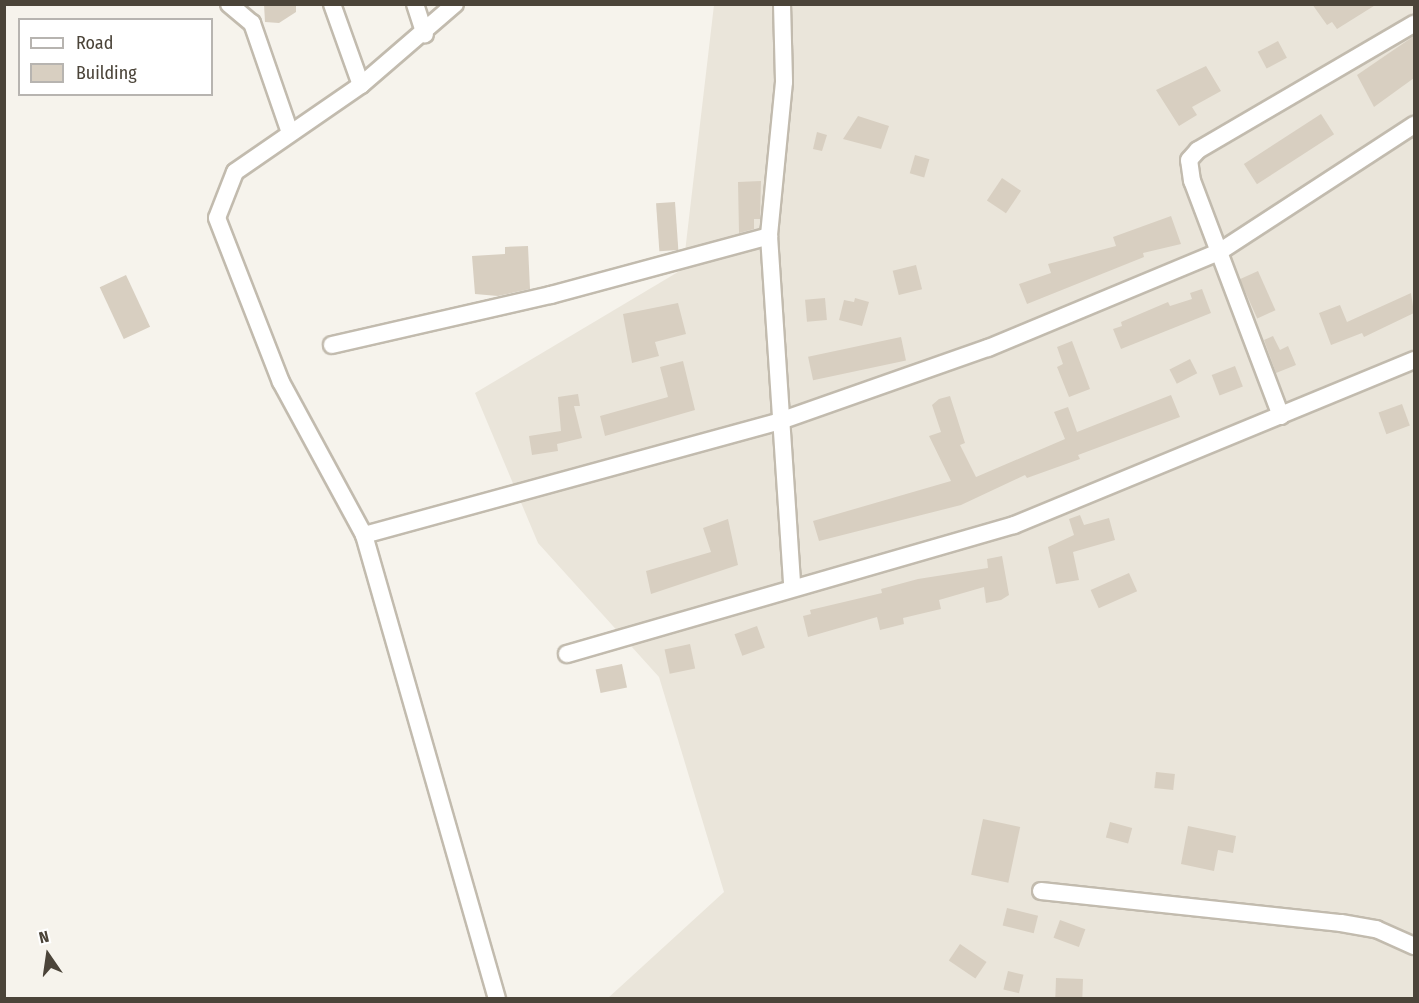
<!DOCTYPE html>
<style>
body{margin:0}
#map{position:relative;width:1419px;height:1003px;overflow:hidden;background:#f6f3ec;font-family:"Fira Sans Condensed",sans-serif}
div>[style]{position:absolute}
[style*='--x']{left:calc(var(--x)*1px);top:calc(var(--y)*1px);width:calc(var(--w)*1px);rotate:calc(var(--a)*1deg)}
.residential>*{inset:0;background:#eae5da}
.building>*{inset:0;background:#d8cfc1;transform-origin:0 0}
.roads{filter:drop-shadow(2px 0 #c2bbae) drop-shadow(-2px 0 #c2bbae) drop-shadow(0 2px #c2bbae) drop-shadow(0 -2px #c2bbae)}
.street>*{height:16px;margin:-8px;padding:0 8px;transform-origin:8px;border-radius:8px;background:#fff}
span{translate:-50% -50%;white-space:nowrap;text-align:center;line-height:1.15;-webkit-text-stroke:6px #fff;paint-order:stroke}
.frame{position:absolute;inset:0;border:6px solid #4b4439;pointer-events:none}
.legend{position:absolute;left:18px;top:18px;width:195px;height:78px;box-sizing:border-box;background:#fff;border:2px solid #b7b4b0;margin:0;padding:8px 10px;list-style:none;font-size:18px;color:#4b4439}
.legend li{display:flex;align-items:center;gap:12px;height:30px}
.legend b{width:30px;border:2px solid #b7b4b0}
.north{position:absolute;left:18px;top:925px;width:60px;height:60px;-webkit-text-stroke:4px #fff;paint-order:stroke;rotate:347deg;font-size:16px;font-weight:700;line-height:24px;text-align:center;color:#4b4439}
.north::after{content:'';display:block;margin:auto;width:21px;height:27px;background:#4b4439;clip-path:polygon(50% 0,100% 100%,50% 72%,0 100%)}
</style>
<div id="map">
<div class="residential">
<i style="clip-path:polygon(714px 5px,1414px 5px,1414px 998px,608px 998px,724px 892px,659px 677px,538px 543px,475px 393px,683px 269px)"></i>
</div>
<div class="building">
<i style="clip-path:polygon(264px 4px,296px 4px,296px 12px,279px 23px,265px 22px)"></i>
<i style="clip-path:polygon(1312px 4px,1377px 4px,1337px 29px,1332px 22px,1327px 25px)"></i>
<i style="clip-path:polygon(1414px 36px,1414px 78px,1374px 107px,1357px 75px)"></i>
<i style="left:1278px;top:41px;width:19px;height:23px;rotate:62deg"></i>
<i style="clip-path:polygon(1206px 66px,1221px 91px,1192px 107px,1197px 115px,1179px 126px,1156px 90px)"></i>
<i style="left:1321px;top:114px;width:24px;height:92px;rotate:57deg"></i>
<i style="clip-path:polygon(858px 116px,889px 126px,881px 149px,843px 139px)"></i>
<i style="clip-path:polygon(817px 132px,827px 135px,822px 151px,813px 149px)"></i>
<i style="left:915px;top:155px;width:15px;height:19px;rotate:16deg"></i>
<i style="left:1002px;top:178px;width:23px;height:27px;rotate:34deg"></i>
<i style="clip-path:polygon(761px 181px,760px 219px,754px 219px,754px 229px,739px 233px,738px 182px)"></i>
<i style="left:675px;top:202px;width:48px;height:19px;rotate:86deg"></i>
<i style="clip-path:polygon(1171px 216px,1181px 244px,1143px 253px,1144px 257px,1027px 304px,1019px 284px,1051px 273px,1048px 264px,1116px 246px,1113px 237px)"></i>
<i style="clip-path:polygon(528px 246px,530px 289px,498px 296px,475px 294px,472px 256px,505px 254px,505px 247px)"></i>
<i style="left:916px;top:265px;width:25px;height:24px;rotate:76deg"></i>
<i style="left:1258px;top:271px;width:43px;height:20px;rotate:66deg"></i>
<i style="left:126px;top:275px;width:57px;height:29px;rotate:65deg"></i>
<i style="clip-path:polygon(1202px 289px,1211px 313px,1121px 349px,1113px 329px,1122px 326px,1121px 322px,1168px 302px,1170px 306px,1192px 299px,1190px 293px)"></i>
<i style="clip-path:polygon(1411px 293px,1414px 313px,1364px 337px,1362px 333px,1331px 345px,1319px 313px,1340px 305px,1347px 322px)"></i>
<i style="left:825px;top:298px;width:22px;height:20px;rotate:85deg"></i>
<i style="clip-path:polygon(855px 298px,869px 302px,862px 326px,839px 320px,844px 300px,854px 302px)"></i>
<i style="clip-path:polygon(678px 303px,686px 334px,655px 342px,659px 356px,632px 363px,623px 314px)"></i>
<i style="clip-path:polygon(1273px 336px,1280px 350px,1288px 346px,1296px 365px,1276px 373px,1264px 340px)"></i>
<i style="left:901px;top:337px;width:24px;height:95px;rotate:78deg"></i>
<i style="clip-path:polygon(1072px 341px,1090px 389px,1069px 397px,1057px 367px,1063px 364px,1057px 347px)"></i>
<i style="left:1190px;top:359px;width:16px;height:23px;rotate:63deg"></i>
<i style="clip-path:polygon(683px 361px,695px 410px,605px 436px,600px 416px,668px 397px,660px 367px)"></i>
<i style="left:1235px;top:366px;width:22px;height:25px;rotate:69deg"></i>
<i style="clip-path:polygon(578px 394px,580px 406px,574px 406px,582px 438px,557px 444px,558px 451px,532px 455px,529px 436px,561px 431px,558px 397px)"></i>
<i style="clip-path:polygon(1171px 395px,1180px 417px,1078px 455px,1080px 459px,1027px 478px,1025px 475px,961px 505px,819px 541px,813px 521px,951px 481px,929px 436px,941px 432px,932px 405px,939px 399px,950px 396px,965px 443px,960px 445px,976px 477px,1065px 439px,1054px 412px,1068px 407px,1077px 432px)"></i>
<i style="left:1402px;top:404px;width:23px;height:25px;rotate:70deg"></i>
<i style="clip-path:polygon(1080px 515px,1084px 525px,1109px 518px,1115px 540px,1073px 552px,1079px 580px,1056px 584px,1048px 547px,1074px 535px,1069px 519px)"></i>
<i style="clip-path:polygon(728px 519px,738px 565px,651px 594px,646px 571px,711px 552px,703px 528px)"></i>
<i style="clip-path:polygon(1002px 556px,1009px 595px,1001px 600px,986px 603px,984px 587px,939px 600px,941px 609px,903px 618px,904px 624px,880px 630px,877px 617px,808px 637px,803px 616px,811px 614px,810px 610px,882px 593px,881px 589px,918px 579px,988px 568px,987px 559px)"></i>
<i style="left:1129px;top:573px;width:20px;height:42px;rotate:66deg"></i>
<i style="left:757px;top:626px;width:23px;height:24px;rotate:70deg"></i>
<i style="left:690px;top:644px;width:25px;height:26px;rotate:78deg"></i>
<i style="left:622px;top:664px;width:24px;height:27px;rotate:78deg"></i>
<i style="left:1156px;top:772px;width:19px;height:16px;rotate:6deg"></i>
<i style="left:983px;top:819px;width:38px;height:57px;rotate:12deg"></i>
<i style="left:1110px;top:822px;width:23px;height:16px;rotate:15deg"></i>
<i style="clip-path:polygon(1188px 826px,1236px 836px,1233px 853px,1218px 850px,1214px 871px,1181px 864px)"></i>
<i style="left:1007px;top:908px;width:32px;height:18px;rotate:14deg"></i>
<i style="left:1060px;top:920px;width:27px;height:19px;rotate:20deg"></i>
<i style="left:960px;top:944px;width:32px;height:20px;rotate:34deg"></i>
<i style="left:1008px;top:971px;width:16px;height:19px;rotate:14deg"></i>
<i style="left:1056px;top:978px;width:27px;height:21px;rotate:2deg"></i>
</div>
<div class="roads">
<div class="street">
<i style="--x:229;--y:4;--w:30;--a:40"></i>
<i style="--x:252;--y:23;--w:116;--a:70.9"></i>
<i style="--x:332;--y:4;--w:86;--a:70.3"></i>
<i style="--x:415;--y:4;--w:32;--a:72"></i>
<i style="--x:455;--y:4;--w:124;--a:139.2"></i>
<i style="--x:361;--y:85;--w:153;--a:145.4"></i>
<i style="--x:235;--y:172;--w:49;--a:111.4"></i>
<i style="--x:217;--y:218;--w:176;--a:68.7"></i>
<i style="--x:281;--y:382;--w:174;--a:61.5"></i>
<i style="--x:364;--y:535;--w:482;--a:74"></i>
<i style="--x:782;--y:4;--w:78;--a:88.5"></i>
<i style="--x:784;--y:82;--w:155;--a:95.6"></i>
<i style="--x:769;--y:236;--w:351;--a:86.2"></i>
<i style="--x:332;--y:345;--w:225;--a:-12.9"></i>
<i style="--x:551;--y:295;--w:226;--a:-15.1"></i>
<i style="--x:1281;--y:416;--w:251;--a:-110.7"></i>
<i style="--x:1192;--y:181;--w:21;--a:-98"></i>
<i style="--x:1189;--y:160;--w:13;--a:-48"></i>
<i style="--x:1198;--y:150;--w:250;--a:-30.3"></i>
<i style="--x:364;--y:535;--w:434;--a:-15.3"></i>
<i style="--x:783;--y:420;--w:217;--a:-19.4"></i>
<i style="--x:988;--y:348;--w:250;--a:-22.6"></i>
<i style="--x:1219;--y:252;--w:233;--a:-33.1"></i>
<i style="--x:567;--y:654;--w:465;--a:-16.1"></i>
<i style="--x:1014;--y:525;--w:433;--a:-22.4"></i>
<i style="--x:1041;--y:891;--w:302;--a:6.1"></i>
<i style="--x:1341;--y:923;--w:36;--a:10"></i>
<i style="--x:1376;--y:929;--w:42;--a:24.1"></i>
</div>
</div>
<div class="frame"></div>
<ul class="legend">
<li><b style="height:8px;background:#fff"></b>Road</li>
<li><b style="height:16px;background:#d8cfc1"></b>Building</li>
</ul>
<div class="north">N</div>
</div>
